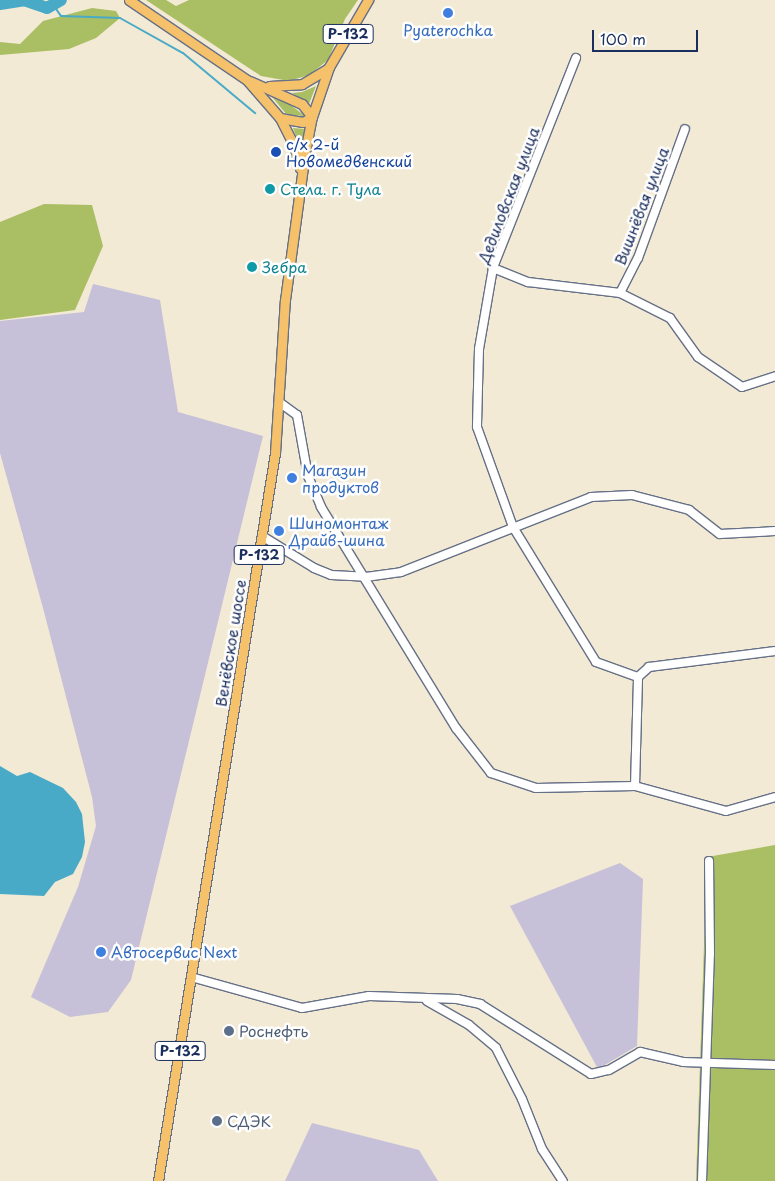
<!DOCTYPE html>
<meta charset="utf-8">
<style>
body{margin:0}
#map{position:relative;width:775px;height:1181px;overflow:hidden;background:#f2ead4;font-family:"Playpen Sans",sans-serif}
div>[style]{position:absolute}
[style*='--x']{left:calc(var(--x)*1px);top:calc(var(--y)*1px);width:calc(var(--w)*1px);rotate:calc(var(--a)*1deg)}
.industrial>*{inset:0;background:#c7c0d9}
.green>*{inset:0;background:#aabe63}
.water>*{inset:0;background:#49aac8}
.stream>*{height:2px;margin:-1px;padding:0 1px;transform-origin:1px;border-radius:1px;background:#49aac8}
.river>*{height:12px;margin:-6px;padding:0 6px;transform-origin:6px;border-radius:6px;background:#49aac8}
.roads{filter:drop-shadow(1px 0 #667087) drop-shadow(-1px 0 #667087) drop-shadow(0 1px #667087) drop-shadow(0 -1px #667087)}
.minor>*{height:8px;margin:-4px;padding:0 4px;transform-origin:4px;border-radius:4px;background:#fff}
.major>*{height:9px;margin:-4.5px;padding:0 4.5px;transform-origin:4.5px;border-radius:4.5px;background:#f5c16b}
.dots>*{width:14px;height:14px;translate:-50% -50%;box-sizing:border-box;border:2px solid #fff;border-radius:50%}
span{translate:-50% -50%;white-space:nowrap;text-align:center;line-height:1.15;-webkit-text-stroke:5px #fff;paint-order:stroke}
.shield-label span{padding:1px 4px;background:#fff;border:1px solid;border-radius:4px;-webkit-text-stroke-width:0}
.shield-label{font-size:14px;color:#1b2f5e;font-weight:700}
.shop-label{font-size:15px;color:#366cbe}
.left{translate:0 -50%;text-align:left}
.transit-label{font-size:15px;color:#164399}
.culture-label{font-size:15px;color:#0d838f}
.street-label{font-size:15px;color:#1b2f5e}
.service-label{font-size:15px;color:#4e5e75}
.scale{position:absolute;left:592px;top:30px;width:106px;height:22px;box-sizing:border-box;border:2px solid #1b2f5e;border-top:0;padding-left:6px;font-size:15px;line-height:18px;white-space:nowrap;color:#1b2f5e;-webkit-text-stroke:4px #fff;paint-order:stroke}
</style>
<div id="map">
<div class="industrial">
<i style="clip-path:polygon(93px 284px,160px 300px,178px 412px,263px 436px,131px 980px,108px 1012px,70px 1017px,31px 997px,78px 887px,96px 826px,92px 797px,43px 608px,0 453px,0 321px,84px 312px)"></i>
<i style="clip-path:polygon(620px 863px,643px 879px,637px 1046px,598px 1069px,510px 906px)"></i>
<i style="clip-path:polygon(312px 1123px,419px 1150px,438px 1181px,285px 1181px)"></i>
</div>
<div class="green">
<i style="clip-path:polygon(146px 0,166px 0,176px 6px,189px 0,358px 0,345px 19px,328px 60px,309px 75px,289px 81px,261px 76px)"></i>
<i style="clip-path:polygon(92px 8px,116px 11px,120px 18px,96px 38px,69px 49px,0 55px,0 42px,20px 44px,43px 21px)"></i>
<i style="clip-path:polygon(316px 86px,309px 104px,292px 93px,302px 92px)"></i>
<i style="clip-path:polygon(268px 92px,284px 100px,305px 116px,287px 115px)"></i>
<i style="clip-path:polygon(293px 128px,305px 129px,303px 148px,301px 149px)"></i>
<i style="clip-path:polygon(44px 204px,92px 205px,103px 246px,75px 310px,0 320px,0 222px)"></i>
<i style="clip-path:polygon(775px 845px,775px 1181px,696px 1181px,707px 857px)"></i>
</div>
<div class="water">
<i style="clip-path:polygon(0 766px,17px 776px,30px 772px,63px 788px,76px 802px,82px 814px,85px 842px,82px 857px,73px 874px,55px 882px,44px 896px,0 894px)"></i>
</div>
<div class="stream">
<i style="--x:54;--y:6;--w:12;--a:55"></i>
<i style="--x:61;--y:16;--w:59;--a:1.9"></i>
<i style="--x:120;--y:18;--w:72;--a:29.1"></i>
<i style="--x:183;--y:53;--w:94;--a:39.8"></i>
</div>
<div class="river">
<i style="--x:0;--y:4;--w:24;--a:-9"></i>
<i style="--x:24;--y:0;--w:24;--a:19"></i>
<i style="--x:47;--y:8;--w:16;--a:-30"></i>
</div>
<div class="roads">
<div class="minor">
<i style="--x:576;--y:58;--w:226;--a:111.6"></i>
<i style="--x:493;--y:268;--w:82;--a:99.8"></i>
<i style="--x:479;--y:349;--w:78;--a:91.5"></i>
<i style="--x:477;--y:427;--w:106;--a:70.2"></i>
<i style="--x:513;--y:527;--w:158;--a:58.4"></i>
<i style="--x:596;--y:662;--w:45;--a:19.7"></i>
<i style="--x:493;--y:268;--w:38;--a:22"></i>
<i style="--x:528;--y:282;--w:93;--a:6.8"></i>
<i style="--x:620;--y:293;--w:56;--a:26.6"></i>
<i style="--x:670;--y:318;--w:48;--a:54.3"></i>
<i style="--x:698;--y:357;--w:53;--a:34.3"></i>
<i style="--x:742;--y:387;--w:35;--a:-18"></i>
<i style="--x:620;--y:293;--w:39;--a:-63"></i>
<i style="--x:638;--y:258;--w:137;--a:-70"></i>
<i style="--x:279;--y:402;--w:22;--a:36"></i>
<i style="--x:297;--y:415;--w:62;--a:79.8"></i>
<i style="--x:308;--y:476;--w:34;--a:67"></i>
<i style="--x:321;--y:507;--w:259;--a:58.6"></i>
<i style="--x:456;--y:728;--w:57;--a:52.1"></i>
<i style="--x:491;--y:773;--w:47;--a:18.4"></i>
<i style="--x:536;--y:788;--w:99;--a:-1.2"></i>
<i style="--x:635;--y:786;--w:109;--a:-88.4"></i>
<i style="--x:262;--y:536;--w:61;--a:31.6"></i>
<i style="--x:314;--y:568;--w:18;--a:22"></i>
<i style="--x:331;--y:575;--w:35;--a:3"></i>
<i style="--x:366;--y:577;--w:35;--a:-8"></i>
<i style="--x:401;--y:572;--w:204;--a:-21.5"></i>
<i style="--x:591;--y:497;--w:41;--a:-2.8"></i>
<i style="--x:632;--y:495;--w:59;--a:14.7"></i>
<i style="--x:689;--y:510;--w:39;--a:38"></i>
<i style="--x:720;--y:534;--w:55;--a:-3.1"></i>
<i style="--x:638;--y:677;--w:15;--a:-42"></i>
<i style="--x:649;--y:667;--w:127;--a:-7.2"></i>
<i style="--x:635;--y:786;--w:94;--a:15.4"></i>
<i style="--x:726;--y:811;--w:51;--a:-15.9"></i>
<i style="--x:191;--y:977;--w:115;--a:15.6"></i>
<i style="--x:302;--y:1008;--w:68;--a:-10.2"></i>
<i style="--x:369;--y:996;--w:88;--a:2"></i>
<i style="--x:457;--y:999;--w:24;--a:12"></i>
<i style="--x:480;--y:1004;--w:131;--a:32.2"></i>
<i style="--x:591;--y:1074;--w:18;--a:-13"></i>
<i style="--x:609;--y:1070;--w:36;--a:-30"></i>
<i style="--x:640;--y:1052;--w:44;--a:13.1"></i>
<i style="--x:683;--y:1062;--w:92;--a:1.9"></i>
<i style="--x:427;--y:1001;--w:48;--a:29.7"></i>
<i style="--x:469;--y:1025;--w:35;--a:40"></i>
<i style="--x:496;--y:1048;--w:57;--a:63"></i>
<i style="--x:522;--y:1099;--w:54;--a:68.2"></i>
<i style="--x:542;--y:1149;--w:38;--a:57"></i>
<i style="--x:702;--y:1181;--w:227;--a:-88"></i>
<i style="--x:710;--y:954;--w:93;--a:-90.6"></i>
</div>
<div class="major">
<i style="--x:129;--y:0;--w:143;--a:34.1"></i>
<i style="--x:247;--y:80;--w:50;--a:49"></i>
<i style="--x:280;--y:118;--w:31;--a:63"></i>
<i style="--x:294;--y:146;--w:23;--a:75"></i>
<i style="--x:250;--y:81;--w:57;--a:23.9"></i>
<i style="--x:302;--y:104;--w:16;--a:52"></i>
<i style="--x:269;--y:86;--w:33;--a:-3"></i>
<i style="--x:302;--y:84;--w:31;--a:-31"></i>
<i style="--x:280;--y:118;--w:23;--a:10"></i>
<i style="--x:303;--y:122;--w:10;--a:-29"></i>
<i style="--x:158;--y:1181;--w:737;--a:-80.87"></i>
<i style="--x:275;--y:453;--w:153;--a:-86.3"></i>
<i style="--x:285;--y:300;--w:149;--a:-82.3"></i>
<i style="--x:305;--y:152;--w:36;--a:-79"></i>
<i style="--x:312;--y:117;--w:53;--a:-71.2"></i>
<i style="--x:329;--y:67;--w:78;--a:-59.8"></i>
</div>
</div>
<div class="dots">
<i style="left:448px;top:13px;background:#3f7fe0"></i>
<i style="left:276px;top:152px;background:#1a4fb4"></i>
<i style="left:270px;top:189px;background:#0f9aa8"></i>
<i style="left:252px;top:267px;background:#0f9aa8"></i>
<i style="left:292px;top:478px;background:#3f7fe0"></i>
<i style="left:279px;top:531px;background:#3f7fe0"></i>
<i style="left:101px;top:952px;background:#3f7fe0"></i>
<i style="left:229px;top:1031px;background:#5c6f8a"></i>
<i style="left:217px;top:1121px;background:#5c6f8a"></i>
</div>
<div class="shield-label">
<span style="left:348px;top:34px">Р-132</span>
<span style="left:259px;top:555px">Р-132</span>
<span style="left:180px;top:1051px">Р-132</span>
</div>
<div class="shop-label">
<span style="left:448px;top:30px">Pyaterochka</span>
<span class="left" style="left:302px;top:478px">Магазин<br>продуктов</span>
<span class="left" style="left:289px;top:531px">Шиномонтаж<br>Драйв-шина</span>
<span class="left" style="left:111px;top:952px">Автосервис Next</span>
</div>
<div class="transit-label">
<span class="left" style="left:286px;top:152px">с/х 2-й<br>Новомедвенский</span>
</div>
<div class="culture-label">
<span class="left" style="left:280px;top:189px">Стела. г. Тула</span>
<span class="left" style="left:262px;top:267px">Зебра</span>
</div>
<div class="street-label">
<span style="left:508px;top:195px;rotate:-69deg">Дедиловская улица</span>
<span style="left:641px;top:206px;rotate:-69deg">Вишнёвая улица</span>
<span style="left:230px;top:643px;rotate:-81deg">Венёвское шоссе</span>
</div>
<div class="service-label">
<span class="left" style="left:239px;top:1031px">Роснефть</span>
<span class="left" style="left:227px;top:1121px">СДЭК</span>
</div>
<div class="scale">100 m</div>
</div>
